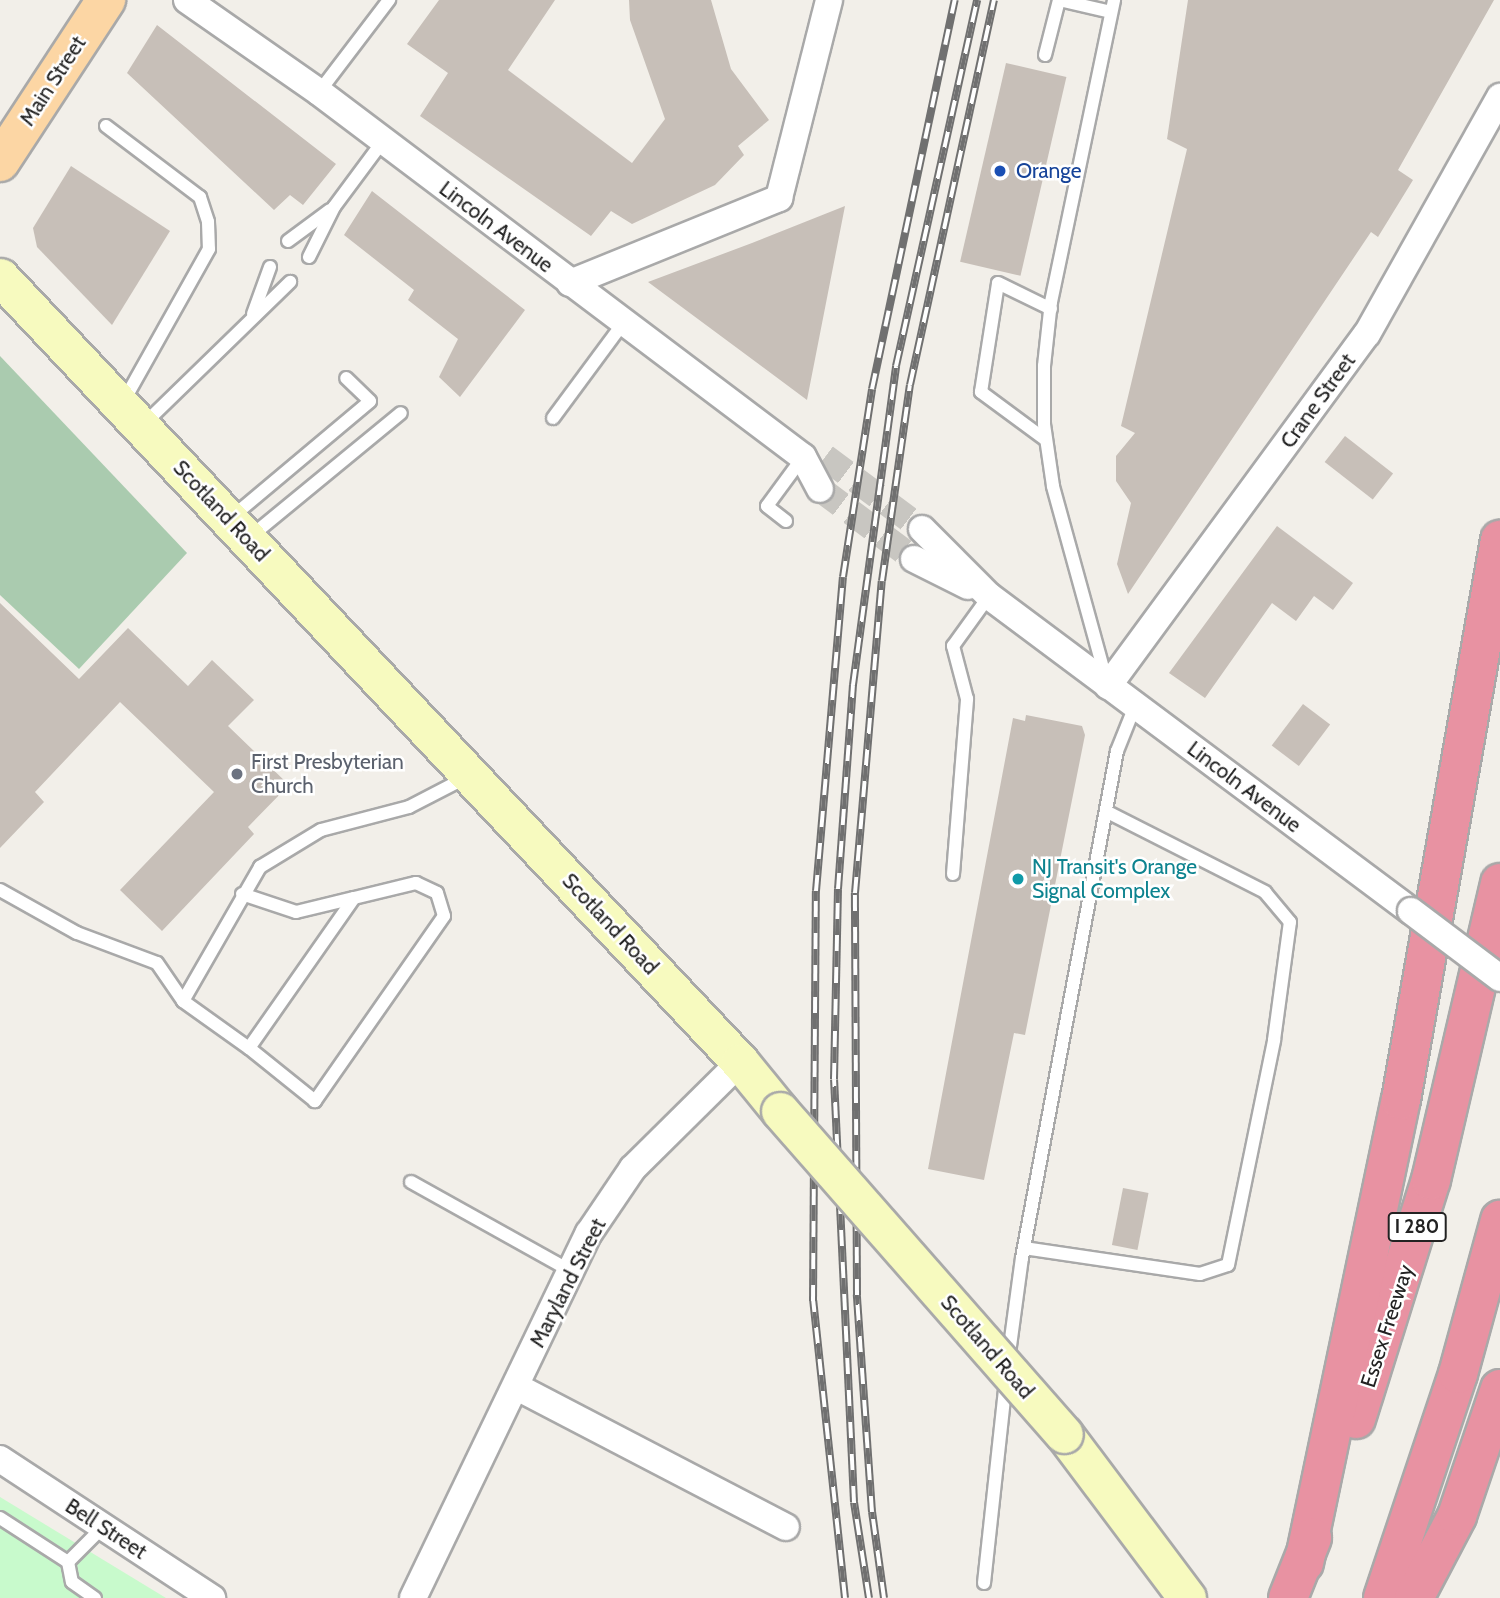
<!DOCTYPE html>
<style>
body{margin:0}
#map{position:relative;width:1500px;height:1598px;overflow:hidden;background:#f2efe9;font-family:Cabin,sans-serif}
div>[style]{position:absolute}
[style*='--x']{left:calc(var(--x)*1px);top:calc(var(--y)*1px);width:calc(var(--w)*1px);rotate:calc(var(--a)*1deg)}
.cemetery>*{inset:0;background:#aacbaf}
.park>*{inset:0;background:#c8facc}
.building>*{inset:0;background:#c7bfb8;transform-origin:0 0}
.minor-tunnel>*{height:26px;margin-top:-13px;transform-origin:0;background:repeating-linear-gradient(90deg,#c8c6c1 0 26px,transparent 0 39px)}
.roads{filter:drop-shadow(2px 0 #a9a9a9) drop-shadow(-2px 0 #a9a9a9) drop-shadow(0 2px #a9a9a9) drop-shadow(0 -2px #a9a9a9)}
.service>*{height:12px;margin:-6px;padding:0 6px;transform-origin:6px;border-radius:6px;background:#fff}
.minor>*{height:26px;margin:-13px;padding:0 13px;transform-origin:13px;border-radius:13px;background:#fff}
.secondary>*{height:37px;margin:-18.5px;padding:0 18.5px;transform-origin:18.5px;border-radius:18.5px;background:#f7fabf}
.primary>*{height:38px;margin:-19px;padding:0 19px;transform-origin:19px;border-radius:19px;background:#fcd6a4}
.motorway>*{height:38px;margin:-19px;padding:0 19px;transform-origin:19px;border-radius:19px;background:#e892a2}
.rail>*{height:8px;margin-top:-4px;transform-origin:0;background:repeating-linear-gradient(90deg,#fff 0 16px,#707070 0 32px);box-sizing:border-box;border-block:2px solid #707070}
.bridges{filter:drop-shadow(2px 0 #a9a9a9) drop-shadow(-2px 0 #a9a9a9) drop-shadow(0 2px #a9a9a9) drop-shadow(0 -2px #a9a9a9)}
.minor-bridge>*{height:26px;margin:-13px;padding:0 13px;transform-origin:13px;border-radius:13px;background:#fff}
.secondary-bridge>*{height:37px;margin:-18.5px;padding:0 18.5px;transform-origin:18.5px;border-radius:18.5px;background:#f7fabf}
.dots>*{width:19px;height:19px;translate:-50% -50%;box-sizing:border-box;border:4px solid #fff;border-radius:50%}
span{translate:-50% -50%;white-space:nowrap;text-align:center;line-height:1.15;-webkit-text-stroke:5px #fff;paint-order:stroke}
.shield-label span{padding:2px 5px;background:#fff;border:2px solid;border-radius:5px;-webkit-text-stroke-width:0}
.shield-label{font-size:19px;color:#222;font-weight:700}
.street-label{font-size:21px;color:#222}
.transit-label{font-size:21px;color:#164399}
.left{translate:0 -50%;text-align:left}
.worship-label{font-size:21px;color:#5b616d}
.culture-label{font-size:21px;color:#0d838f}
</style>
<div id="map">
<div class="cemetery">
<i style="clip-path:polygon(0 356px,187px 553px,79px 669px,0 595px)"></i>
</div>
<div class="park">
<i style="clip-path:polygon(0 1497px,166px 1598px,0 1598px)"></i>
</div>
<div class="building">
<i style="clip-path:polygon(439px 0,555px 0,508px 70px,632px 163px,665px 119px,630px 20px,629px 0,711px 0,731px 69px,769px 120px,738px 146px,744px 155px,715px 185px,632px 224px,611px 211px,591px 236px,420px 116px,448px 73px,407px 44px)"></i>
<i style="clip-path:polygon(1188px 0,1494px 0,1398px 170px,1413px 180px,1378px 237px,1371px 232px,1128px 594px,1117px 564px,1131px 503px,1116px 481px,1116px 456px,1135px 433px,1121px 426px,1187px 149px,1167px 139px)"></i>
<i style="clip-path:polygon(157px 25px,336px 164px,303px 205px,290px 195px,274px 210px,127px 73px)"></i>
<i style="left:1006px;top:63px;width:62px;height:204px;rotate:13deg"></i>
<i style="clip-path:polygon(71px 166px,170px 231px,112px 325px,37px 247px,33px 228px)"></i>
<i style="clip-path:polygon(372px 191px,525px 310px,460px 397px,439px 377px,458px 339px,408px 300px,414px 290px,344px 235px)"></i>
<i style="clip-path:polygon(845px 206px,807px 400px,648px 282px,752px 243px)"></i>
<i style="left:1345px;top:436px;width:61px;height:33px;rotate:38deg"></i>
<i style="clip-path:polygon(1277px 526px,1353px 583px,1333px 610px,1314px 596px,1296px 621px,1272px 603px,1205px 698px,1169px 673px)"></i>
<i style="clip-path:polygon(0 603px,79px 679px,128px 628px,188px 686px,212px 660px,254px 700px,228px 726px,289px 785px,248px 827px,254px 834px,162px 931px,120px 890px,214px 792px,120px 702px,35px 792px,44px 802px,0 848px)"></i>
<i style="left:1303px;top:704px;width:34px;height:52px;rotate:37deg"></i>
<i style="clip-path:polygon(1026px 715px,1082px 726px,1085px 735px,1025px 1035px,1014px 1033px,984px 1180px,928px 1169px,1013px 718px,1025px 721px)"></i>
<i style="left:1123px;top:1188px;width:26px;height:58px;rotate:11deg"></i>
</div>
<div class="minor-tunnel">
<i style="--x:825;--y:457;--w:121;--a:36.6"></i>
<i style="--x:820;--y:489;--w:117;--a:36.7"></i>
</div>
<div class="roads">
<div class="service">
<i style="--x:1059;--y:0;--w:53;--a:13"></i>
<i style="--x:1045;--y:55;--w:57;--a:-75.7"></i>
<i style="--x:319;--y:92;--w:116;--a:-52.7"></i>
<i style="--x:106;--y:126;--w:118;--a:37.1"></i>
<i style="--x:200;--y:197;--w:26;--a:72"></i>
<i style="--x:208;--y:222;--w:27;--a:88"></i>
<i style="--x:209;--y:249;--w:176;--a:119.3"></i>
<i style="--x:288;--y:241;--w:52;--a:-36.4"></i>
<i style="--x:309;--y:257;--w:56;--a:-63.4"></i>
<i style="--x:334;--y:207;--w:82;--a:-53.4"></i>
<i style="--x:253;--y:314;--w:50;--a:-70.1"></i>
<i style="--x:553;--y:418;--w:119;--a:-53.5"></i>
<i style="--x:144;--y:424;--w:204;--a:-44.2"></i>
<i style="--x:1046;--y:440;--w:81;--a:-143.6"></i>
<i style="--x:981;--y:392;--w:110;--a:-81.1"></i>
<i style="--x:998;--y:283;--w:59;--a:26.1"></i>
<i style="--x:232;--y:517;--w:180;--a:-40"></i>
<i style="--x:370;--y:401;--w:33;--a:-136"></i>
<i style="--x:786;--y:521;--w:24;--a:-142"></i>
<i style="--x:767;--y:506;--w:61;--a:-53.7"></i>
<i style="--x:250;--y:537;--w:195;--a:-39.4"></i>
<i style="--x:1106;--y:679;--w:200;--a:-105.4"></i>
<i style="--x:1053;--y:486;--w:63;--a:-98.3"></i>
<i style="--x:1044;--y:424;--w:58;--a:-90"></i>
<i style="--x:1044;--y:366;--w:64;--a:-83.8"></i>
<i style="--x:1051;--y:302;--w:309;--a:-78.2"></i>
<i style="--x:953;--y:874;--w:176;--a:-85.4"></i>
<i style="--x:967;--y:699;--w:55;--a:-104.8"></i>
<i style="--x:953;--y:646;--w:62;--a:-54.2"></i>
<i style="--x:0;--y:890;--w:88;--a:29.2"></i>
<i style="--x:77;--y:933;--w:85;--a:20.6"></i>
<i style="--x:157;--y:963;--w:46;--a:55.6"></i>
<i style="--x:183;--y:1001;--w:155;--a:-60.1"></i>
<i style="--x:260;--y:867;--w:71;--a:-31.2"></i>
<i style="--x:321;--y:830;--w:91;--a:-14.6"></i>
<i style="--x:409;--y:807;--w:65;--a:-27.3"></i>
<i style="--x:242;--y:894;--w:57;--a:18.4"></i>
<i style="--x:296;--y:912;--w:60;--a:-13.6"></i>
<i style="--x:354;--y:898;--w:64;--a:-13.6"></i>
<i style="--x:416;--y:883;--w:23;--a:25"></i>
<i style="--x:437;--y:893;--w:24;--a:73"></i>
<i style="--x:444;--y:916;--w:226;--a:124.9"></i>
<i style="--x:315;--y:1101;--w:85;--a:-141.2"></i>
<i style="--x:249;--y:1048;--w:183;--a:-55"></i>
<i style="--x:183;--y:1001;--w:81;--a:35.5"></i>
<i style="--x:411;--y:1182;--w:183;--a:29.1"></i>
<i style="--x:1024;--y:1248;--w:178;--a:8.4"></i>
<i style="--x:1200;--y:1274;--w:29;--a:-18"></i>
<i style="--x:1228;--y:1265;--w:230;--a:-78.4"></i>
<i style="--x:1274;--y:1040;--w:119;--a:-82.3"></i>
<i style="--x:1290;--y:922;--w:39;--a:-130"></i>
<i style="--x:1265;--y:892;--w:177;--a:-153.1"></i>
<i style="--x:1008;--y:1361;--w:104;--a:-82.3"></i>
<i style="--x:1022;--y:1258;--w:516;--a:-79.39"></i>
<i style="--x:1117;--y:751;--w:48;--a:-68.2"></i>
<i style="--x:0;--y:1518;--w:81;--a:32.9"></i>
<i style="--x:68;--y:1562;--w:49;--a:-45"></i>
<i style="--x:68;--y:1562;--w:20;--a:79"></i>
<i style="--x:72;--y:1582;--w:28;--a:35"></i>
<i style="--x:984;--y:1583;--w:205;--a:-83.8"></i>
</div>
<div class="minor">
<i style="--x:187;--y:0;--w:161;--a:34.9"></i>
<i style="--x:319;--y:92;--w:606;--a:37.02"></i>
<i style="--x:803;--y:457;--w:36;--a:62"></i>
<i style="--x:570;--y:283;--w:226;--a:-22.1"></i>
<i style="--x:779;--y:198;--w:204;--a:-75.8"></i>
<i style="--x:922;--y:529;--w:95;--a:45"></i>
<i style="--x:989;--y:596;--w:527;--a:36.74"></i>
<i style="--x:914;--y:559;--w:60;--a:26.6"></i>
<i style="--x:1108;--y:686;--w:437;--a:-53.7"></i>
<i style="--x:1367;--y:334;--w:272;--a:-60.7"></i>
<i style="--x:517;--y:1387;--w:303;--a:27.5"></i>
<i style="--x:0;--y:1459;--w:254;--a:33.3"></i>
<i style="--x:413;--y:1598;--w:405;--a:-64.3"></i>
<i style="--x:589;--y:1233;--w:78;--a:-55.9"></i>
<i style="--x:633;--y:1168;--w:151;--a:-44.7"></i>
</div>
<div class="secondary">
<i style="--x:0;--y:277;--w:1079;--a:46.69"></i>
<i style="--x:740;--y:1062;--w:63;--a:50.8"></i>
<i style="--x:1064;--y:1434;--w:205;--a:53.1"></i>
</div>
<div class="primary">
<i style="--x:0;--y:162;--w:194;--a:-56.8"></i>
</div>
<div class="motorway">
<i style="--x:1356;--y:1419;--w:250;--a:-72.6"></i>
<i style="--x:1431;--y:1180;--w:305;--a:-76.9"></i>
<i style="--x:1304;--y:1563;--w:473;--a:-78.2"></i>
<i style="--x:1401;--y:1100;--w:569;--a:-79.97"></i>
<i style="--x:1288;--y:1598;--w:65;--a:-68.2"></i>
<i style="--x:1383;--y:1598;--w:236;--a:-71.5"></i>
<i style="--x:1458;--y:1374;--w:160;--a:-74.7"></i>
<i style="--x:1414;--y:1598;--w:93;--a:-62.3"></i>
<i style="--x:1457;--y:1516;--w:134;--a:-71.3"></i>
</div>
</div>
<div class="rail">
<i style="--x:845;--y:1598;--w:299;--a:-96.1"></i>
<i style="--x:813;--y:1301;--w:410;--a:-89.6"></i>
<i style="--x:816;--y:891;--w:315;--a:-85.1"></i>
<i style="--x:843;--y:577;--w:190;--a:-81.2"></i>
<i style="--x:872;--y:389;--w:398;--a:-78"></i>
<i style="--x:869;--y:1598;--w:97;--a:-98.9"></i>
<i style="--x:854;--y:1502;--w:423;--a:-92.7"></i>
<i style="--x:834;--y:1079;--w:190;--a:-88.8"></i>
<i style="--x:838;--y:889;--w:205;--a:-85.8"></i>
<i style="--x:853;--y:685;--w:322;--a:-82.3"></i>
<i style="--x:896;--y:366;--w:375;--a:-77.5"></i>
<i style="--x:884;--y:1598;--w:87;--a:-97.9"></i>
<i style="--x:872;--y:1512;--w:218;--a:-94"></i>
<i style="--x:857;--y:1295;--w:402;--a:-90.3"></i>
<i style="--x:855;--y:893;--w:313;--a:-85.1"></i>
<i style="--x:882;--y:581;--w:198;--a:-81.9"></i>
<i style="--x:910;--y:385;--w:394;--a:-77.7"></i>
</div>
<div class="bridges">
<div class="minor-bridge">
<i style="--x:1411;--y:911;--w:111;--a:37"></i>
</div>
<div class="secondary-bridge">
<i style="--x:780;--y:1111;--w:430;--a:48.7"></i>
</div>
</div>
<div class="dots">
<i style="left:1000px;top:171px;background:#1a4fb4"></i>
<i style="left:237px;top:774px;background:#6b7280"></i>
<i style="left:1018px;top:879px;background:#0f9aa8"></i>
</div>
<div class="shield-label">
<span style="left:1417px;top:1227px">I 280</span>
</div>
<div class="street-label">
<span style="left:53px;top:81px;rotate:-57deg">Main Street</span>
<span style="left:496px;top:227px;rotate:37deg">Lincoln Avenue</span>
<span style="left:1318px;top:401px;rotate:-54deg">Crane Street</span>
<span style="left:221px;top:511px;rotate:47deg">Scotland Road</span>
<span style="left:1244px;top:787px;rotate:37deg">Lincoln Avenue</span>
<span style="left:610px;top:924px;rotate:47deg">Scotland Road</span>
<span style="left:568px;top:1283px;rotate:-63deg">Maryland Street</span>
<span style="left:1387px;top:1326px;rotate:-72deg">Essex Freeway</span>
<span style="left:987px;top:1347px;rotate:49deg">Scotland Road</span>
<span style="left:106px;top:1529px;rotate:33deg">Bell Street</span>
</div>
<div class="transit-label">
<span class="left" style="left:1016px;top:171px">Orange</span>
</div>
<div class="worship-label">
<span class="left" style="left:251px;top:774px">First Presbyterian<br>Church</span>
</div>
<div class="culture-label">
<span class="left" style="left:1032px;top:879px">NJ Transit's Orange<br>Signal Complex</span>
</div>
</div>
